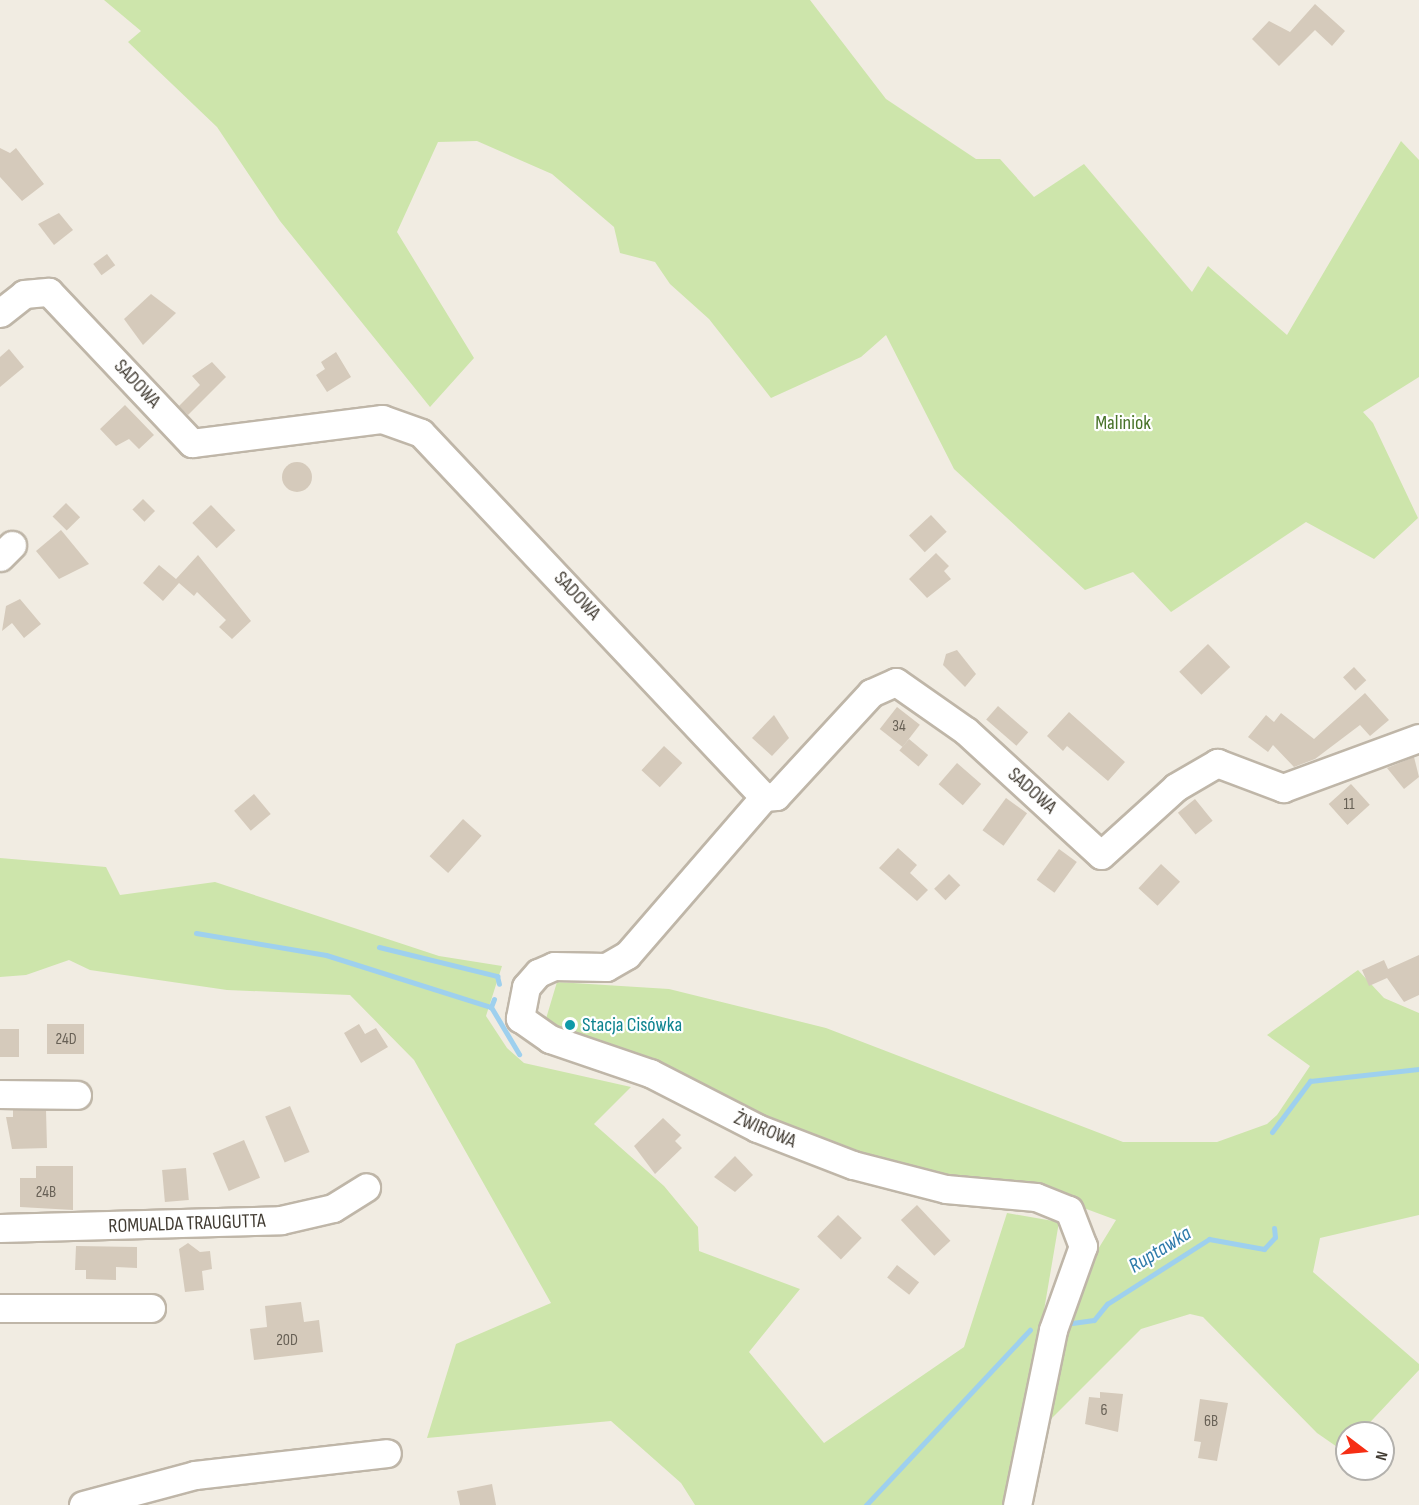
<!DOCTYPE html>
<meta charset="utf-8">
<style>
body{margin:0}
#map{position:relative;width:1419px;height:1505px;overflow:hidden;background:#f1ece2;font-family:"Sofia Sans Condensed",sans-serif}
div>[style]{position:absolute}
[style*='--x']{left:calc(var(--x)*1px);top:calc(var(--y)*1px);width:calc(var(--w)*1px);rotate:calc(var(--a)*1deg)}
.green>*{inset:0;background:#cde5ab}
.stream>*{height:5px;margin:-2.5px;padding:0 2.5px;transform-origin:2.5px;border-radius:2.5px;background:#9ed0ee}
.building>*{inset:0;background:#d5cabb;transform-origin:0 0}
.round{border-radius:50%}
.roads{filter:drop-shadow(2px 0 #bfb6a8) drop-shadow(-2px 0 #bfb6a8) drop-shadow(0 2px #bfb6a8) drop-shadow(0 -2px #bfb6a8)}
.minor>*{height:27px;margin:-13.5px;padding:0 13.5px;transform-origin:13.5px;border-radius:13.5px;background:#fff}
.dots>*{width:16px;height:16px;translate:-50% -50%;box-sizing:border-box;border:3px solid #fff;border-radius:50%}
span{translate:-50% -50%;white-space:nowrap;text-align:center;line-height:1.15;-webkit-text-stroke:4.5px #fff;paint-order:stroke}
.number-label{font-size:16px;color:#676055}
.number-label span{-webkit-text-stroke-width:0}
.street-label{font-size:20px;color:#423c33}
.park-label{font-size:20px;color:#477228}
.culture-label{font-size:20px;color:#0d838f}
.left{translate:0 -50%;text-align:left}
.water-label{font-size:21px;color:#2f7bab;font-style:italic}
.north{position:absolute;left:1335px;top:1421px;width:60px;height:60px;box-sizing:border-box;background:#fff;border:2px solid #b3b1ad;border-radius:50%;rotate:106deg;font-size:16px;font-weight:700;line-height:24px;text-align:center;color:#423c33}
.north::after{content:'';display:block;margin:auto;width:21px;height:27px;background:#f62e14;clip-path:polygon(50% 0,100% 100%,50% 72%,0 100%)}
</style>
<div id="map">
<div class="green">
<i style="clip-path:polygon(104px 0,810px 0,886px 99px,976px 159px,1000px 159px,1034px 197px,1084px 164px,1192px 292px,1208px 266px,1287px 335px,1401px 141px,1419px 160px,1419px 377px,1363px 412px,1373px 423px,1418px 518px,1374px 559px,1306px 522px,1171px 612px,1133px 572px,1085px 590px,954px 469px,886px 335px,861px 357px,771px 398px,709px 319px,670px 284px,655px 262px,620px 253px,614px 227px,552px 174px,477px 141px,438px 142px,397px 232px,474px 358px,430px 407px,280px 221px,217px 127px,128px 42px,141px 31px)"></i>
<i style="clip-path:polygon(0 858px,106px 867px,120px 895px,215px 882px,439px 956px,502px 966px,486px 1016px,507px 1048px,524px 1063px,631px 1087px,594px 1124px,664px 1186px,698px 1227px,699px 1251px,800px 1289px,749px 1352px,824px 1443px,964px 1347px,1007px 1213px,1059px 1222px,1011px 1505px,695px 1505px,681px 1483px,611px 1421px,427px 1438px,456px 1344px,551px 1303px,414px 1060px,350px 995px,227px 990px,90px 970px,69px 960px,26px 975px,0 977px)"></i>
<i style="clip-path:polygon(1358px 970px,1384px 998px,1419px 1013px,1419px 1215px,1320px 1238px,1313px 1272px,1419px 1364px,1419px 1370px,1360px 1433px,1347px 1433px,1343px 1451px,1317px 1433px,1203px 1317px,1190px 1314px,1141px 1329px,1048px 1422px,1060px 1336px,1092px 1259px,1116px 1220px,1073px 1204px,866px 1165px,545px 1022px,557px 982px,669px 989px,826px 1028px,1123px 1142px,1217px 1142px,1267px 1124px,1277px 1115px,1310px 1066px,1267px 1035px)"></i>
</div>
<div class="stream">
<i style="--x:196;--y:933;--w:132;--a:9.6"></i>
<i style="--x:326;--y:955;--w:173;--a:17.5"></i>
<i style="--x:379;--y:947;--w:122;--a:13.8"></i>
<i style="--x:497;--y:976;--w:8;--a:76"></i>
<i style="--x:494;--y:999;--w:9;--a:111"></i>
<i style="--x:491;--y:1007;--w:55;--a:59.2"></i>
<i style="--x:1272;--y:1132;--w:64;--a:-53.3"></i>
<i style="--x:1310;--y:1081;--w:110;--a:-6.3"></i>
<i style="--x:1065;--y:1324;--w:29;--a:-8"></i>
<i style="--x:1094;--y:1320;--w:21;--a:-51"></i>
<i style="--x:1107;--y:1304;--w:121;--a:-32.5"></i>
<i style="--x:1209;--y:1239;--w:56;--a:10.3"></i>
<i style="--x:1264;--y:1249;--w:16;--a:-47"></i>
<i style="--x:1275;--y:1237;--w:9;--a:-96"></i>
<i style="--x:866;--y:1505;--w:240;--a:-46.9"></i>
</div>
<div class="building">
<i style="clip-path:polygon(1315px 4px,1345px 31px,1332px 46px,1315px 30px,1279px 66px,1252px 39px,1269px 21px,1290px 32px)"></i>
<i style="clip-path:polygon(0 148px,10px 153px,16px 148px,44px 184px,22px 201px,0 177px)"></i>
<i style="clip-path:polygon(59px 213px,73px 230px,54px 245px,38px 224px)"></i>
<i style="left:107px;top:254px;width:14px;height:17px;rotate:54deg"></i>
<i style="clip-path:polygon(151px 294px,176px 313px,143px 345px,124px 319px)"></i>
<i style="clip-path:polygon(9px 349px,24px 367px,0 387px,0 357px)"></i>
<i style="clip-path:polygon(336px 352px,351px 377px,327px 392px,316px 375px,325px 369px,321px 362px)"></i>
<i style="clip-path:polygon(212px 362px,226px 377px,188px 415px,179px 406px,200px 385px,192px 376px)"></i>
<i style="clip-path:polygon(125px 405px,154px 435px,139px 449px,129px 439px,116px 446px,100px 429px)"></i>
<i class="round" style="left:282px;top:462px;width:30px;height:30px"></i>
<i style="left:143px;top:499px;width:17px;height:15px;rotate:45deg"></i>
<i style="left:66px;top:503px;width:20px;height:19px;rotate:45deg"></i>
<i style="left:211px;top:505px;width:35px;height:26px;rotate:46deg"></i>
<i style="left:931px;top:515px;width:23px;height:30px;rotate:47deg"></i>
<i style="clip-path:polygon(61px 530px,89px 564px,59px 579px,36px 551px)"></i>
<i style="clip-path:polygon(936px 553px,949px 566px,944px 571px,951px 579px,927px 598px,909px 579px)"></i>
<i style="clip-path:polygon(198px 555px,251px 621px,232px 639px,219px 627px,226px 620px,197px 592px,194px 596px,179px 583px,163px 601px,143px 583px,159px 565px,176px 579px)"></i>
<i style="clip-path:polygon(20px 599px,41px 624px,24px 638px,12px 623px,2px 631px,6px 606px)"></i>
<i style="left:1208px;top:644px;width:32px;height:40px;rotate:46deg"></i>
<i style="clip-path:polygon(957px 650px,976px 674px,965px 687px,943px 665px,946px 654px)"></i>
<i style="left:1354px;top:667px;width:18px;height:15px;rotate:47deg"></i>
<i style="clip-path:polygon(1365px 693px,1389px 720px,1370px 736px,1360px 725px,1315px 759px,1294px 767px,1273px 745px,1268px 752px,1248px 737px,1266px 715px,1274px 722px,1281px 713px,1314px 739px)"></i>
<i style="left:998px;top:706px;width:40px;height:18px;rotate:41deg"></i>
<i style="left:897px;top:707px;width:29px;height:28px;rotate:38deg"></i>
<i style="clip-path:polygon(1069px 712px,1125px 762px,1108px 781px,1067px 746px,1063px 751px,1047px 736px)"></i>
<i style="clip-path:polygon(774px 715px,789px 738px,772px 756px,752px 738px)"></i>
<i style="left:909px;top:739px;width:25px;height:15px;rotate:40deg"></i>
<i style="left:664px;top:746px;width:25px;height:33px;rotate:43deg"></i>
<i style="clip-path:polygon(1414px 757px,1419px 777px,1404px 789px,1387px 768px)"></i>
<i style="left:957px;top:763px;width:32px;height:28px;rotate:41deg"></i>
<i style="left:1351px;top:784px;width:28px;height:30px;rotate:48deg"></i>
<i style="left:254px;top:794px;width:26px;height:26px;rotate:50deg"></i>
<i style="left:1006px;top:798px;width:26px;height:40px;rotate:36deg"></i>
<i style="left:1195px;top:799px;width:28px;height:22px;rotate:51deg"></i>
<i style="left:463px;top:819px;width:25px;height:50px;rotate:42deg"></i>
<i style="clip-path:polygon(898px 848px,917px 865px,910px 873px,928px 890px,917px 901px,879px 868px)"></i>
<i style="left:1059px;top:849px;width:22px;height:38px;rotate:36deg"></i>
<i style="left:1161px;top:864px;width:26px;height:33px;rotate:43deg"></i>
<i style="left:949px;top:874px;width:16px;height:21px;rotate:45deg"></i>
<i style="clip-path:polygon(1419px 955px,1419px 995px,1404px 1002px,1387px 978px,1369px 986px,1362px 970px,1384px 960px,1388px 969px)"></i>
<i style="left:84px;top:1024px;width:30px;height:37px;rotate:90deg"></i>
<i style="clip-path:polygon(359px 1024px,365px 1034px,376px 1028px,388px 1047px,361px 1063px,344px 1033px)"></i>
<i style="left:0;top:1029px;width:19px;height:28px"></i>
<i style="left:290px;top:1106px;width:50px;height:27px;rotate:67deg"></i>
<i style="clip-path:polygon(13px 1110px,46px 1110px,47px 1148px,12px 1149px,6px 1117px,13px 1117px)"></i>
<i style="clip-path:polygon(663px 1118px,681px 1135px,675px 1141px,682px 1148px,655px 1174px,634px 1146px)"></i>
<i style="left:244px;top:1140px;width:41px;height:34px;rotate:67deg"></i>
<i style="clip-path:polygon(735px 1156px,753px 1175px,735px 1192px,714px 1177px)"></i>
<i style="clip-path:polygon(36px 1166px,73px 1166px,73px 1210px,20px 1207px,20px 1178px,36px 1178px)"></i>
<i style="left:186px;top:1168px;width:32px;height:24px;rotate:85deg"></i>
<i style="left:917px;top:1205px;width:49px;height:22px;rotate:47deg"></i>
<i style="left:838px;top:1215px;width:33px;height:30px;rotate:44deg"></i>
<i style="clip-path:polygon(188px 1243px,200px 1252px,210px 1251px,212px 1269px,202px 1271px,204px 1290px,185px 1292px,179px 1249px)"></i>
<i style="clip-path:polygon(76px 1246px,137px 1247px,137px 1268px,116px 1267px,116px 1280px,86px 1279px,86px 1270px,75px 1270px)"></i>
<i style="left:897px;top:1265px;width:28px;height:16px;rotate:38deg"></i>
<i style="clip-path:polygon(301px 1302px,304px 1322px,319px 1320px,323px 1352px,254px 1360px,250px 1329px,267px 1327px,265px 1306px)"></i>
<i style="clip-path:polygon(1100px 1392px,1123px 1394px,1118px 1432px,1085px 1424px,1089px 1397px,1100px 1398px)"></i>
<i style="clip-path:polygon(1200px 1399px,1228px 1403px,1217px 1461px,1198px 1458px,1201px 1442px,1194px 1441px)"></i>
<i style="clip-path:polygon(492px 1484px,496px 1505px,460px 1505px,457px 1491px)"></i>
</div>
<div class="roads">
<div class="minor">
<i style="--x:0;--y:313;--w:31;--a:-38"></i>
<i style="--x:24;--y:294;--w:25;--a:-5"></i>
<i style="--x:49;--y:292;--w:208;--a:46.6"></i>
<i style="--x:192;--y:443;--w:192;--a:-7.2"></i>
<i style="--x:382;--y:419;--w:41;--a:19.7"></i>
<i style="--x:421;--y:433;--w:500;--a:46.7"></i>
<i style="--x:764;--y:797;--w:12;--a:-5"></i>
<i style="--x:776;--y:796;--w:140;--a:-47.3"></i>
<i style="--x:871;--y:693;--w:27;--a:-24"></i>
<i style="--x:896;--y:682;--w:85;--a:35"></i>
<i style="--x:966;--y:731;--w:183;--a:42.6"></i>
<i style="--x:1101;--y:855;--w:101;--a:-42.2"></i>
<i style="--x:1176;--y:787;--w:48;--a:-30.3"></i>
<i style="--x:1217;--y:763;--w:71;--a:20.7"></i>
<i style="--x:1283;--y:788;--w:145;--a:-20.2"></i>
<i style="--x:0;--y:557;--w:17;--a:-45"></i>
<i style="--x:764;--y:797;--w:209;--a:130.9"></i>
<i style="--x:627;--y:955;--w:24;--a:150"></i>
<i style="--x:606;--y:967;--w:52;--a:-178.9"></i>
<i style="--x:554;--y:966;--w:17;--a:156"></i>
<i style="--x:538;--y:973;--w:18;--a:131"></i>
<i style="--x:526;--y:987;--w:32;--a:101"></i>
<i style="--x:520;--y:1018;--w:37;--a:35"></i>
<i style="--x:550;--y:1039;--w:106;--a:18.8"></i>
<i style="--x:650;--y:1073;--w:120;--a:27.2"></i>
<i style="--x:757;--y:1128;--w:103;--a:21.1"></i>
<i style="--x:853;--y:1165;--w:96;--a:14.5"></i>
<i style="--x:946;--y:1189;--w:90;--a:5.1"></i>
<i style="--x:1036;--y:1197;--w:35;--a:22"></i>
<i style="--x:1069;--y:1210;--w:39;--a:69"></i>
<i style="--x:1083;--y:1246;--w:89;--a:109.7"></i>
<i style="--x:1053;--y:1330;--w:179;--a:101.6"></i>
<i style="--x:0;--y:1094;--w:77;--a:0.7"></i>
<i style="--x:0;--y:1228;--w:281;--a:-1.6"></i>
<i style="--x:281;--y:1220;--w:53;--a:-13"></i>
<i style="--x:333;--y:1208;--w:39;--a:-32"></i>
<i style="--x:0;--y:1308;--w:151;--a:0"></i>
<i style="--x:83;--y:1505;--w:116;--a:-15"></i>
<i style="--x:195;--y:1475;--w:193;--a:-6.5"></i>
</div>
</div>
<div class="dots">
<i style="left:570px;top:1025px;background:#0f9aa8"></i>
</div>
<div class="number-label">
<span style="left:899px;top:727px">34</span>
<span style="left:1349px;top:805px">11</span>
<span style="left:66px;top:1040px">24D</span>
<span style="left:46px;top:1193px">24B</span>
<span style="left:287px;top:1341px">20D</span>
<span style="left:1104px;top:1411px">6</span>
<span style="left:1211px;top:1422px">6B</span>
</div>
<div class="street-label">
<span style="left:137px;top:384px;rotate:47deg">SADOWA</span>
<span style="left:577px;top:596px;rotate:47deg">SADOWA</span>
<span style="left:1032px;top:791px;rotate:42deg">SADOWA</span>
<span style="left:765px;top:1130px;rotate:23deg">ŻWIROWA</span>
<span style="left:187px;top:1224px;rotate:-2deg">ROMUALDA TRAUGUTTA</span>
</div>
<div class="park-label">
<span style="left:1123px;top:423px">Maliniok</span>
</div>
<div class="culture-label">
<span class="left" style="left:582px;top:1025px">Stacja Cisówka</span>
</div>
<div class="water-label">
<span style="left:1160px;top:1250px;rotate:-32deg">Ruptawka</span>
</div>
<div class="north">N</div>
</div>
